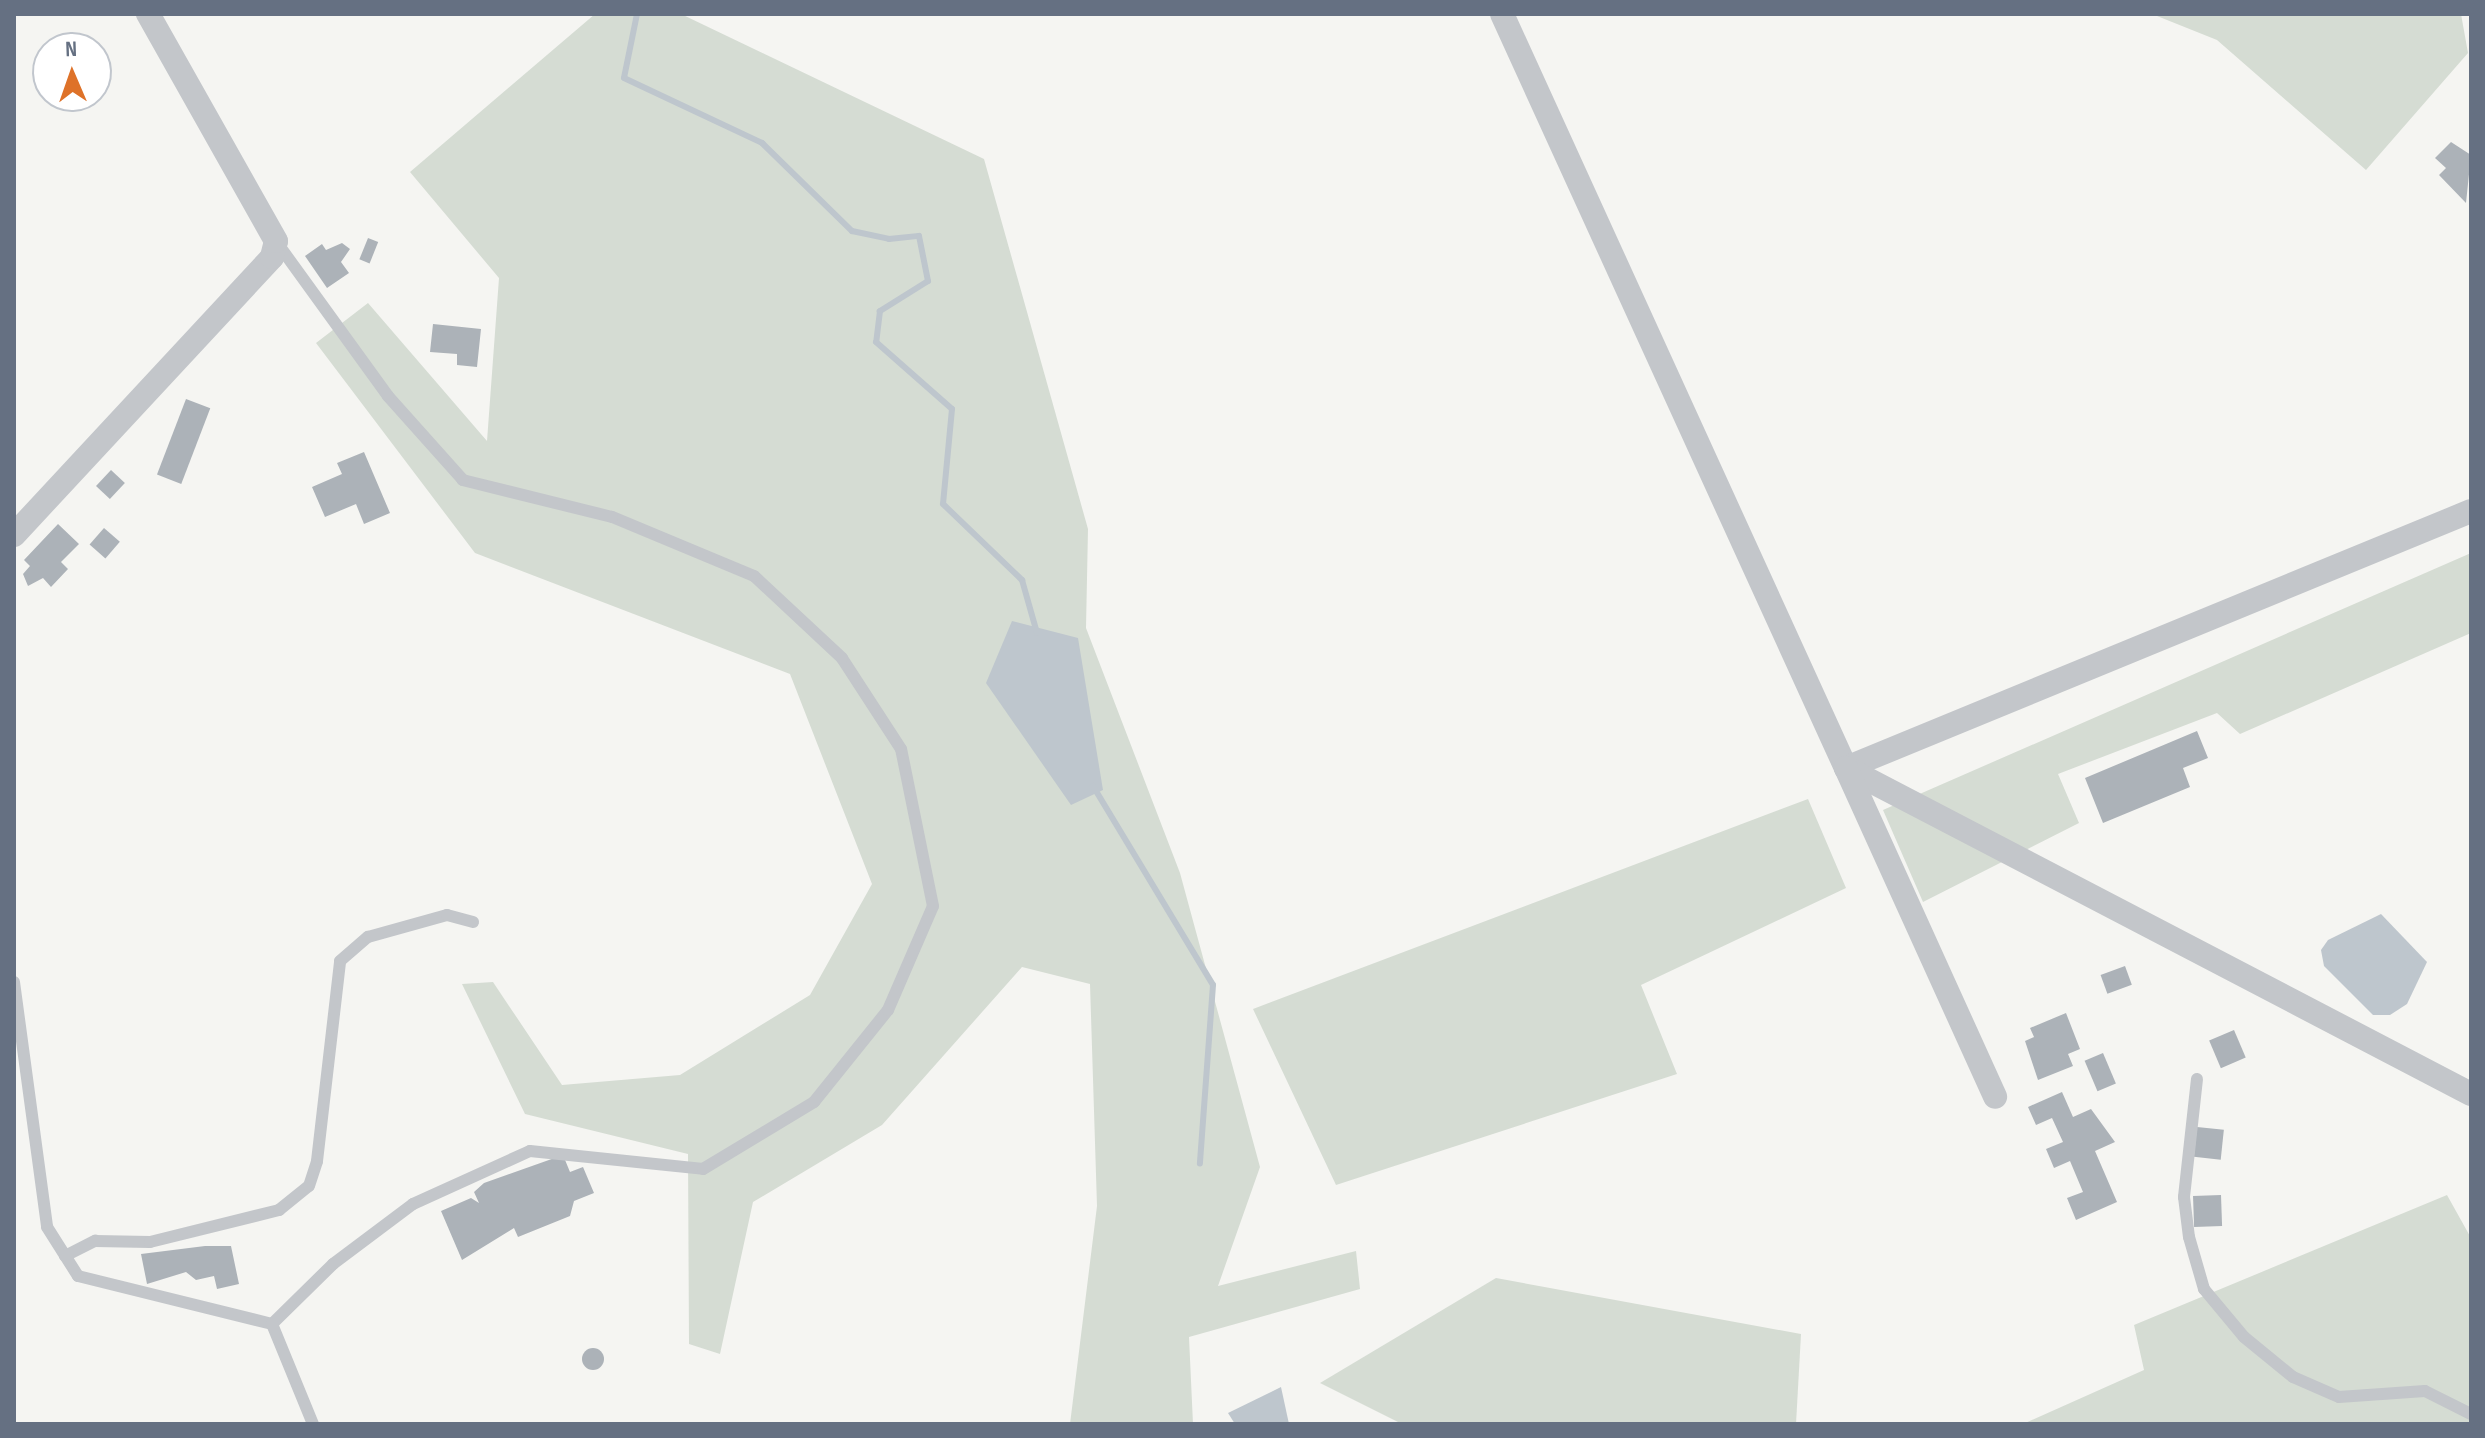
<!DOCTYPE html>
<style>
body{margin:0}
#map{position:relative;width:2485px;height:1438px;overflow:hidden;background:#f5f5f2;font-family:"Sofia Sans Condensed",sans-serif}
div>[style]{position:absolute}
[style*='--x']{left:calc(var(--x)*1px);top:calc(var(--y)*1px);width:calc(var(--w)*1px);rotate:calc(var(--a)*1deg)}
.green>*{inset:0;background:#d5dcd3}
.water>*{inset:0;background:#bec6cd}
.stream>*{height:6px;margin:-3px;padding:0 3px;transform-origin:3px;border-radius:3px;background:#bec6cd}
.building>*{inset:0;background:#acb2b8;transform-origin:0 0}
.round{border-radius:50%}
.lane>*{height:12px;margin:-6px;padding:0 6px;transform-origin:6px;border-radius:6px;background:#c3c6ca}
.street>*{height:24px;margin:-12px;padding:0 12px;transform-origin:12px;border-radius:12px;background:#c3c6ca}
span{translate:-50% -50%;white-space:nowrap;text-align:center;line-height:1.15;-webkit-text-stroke:8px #fff;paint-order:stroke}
.frame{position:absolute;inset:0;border:16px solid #657082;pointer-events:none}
.north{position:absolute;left:32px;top:32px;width:80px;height:80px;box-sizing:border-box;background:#fff;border:2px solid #c1c6cd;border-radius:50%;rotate:358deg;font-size:22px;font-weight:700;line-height:32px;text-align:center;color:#657082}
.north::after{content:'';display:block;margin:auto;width:28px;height:36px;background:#de7229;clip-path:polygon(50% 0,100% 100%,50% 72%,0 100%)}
</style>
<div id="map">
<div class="green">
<i style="clip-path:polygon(595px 14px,681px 14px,984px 159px,1088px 529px,1086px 628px,1180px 873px,1260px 1167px,1218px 1286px,1356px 1251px,1360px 1289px,1189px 1337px,1193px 1424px,1070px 1424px,1097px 1206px,1090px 984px,1022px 967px,882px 1125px,753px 1202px,720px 1354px,689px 1344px,688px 1154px,525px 1114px,462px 984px,493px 982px,562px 1085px,680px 1075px,810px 995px,872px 884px,790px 674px,475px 553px,316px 343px,368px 303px,487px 441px,499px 278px,410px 172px)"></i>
<i style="clip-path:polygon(2152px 14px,2461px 14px,2468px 53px,2366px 170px,2217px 40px)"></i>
<i style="clip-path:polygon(2471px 553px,2471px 633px,2240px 734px,2217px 713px,2058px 774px,2079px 823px,1923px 902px,1883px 810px)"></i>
<i style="clip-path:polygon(1808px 799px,1846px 888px,1641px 985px,1677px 1074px,1336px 1185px,1253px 1009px)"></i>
<i style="clip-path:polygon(2447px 1195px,2471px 1238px,2471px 1424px,2023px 1424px,2144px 1370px,2134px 1325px)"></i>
<i style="clip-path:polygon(1496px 1278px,1801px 1334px,1796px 1424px,1402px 1424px,1320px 1383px)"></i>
</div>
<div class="water">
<i style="clip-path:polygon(1012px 621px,1078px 638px,1103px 790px,1071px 805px,986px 683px)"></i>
<i style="clip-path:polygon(2381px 914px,2427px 962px,2407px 1004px,2390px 1015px,2373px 1015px,2324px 966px,2321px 950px,2328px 940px)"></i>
<i style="clip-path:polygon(1281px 1387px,1289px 1424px,1235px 1424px,1228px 1413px)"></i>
</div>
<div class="stream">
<i style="--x:637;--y:14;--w:65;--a:101.5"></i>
<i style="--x:624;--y:78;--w:153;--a:25.2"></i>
<i style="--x:762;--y:143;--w:126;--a:44.4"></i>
<i style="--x:852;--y:231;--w:38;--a:12"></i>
<i style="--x:889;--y:239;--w:30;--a:-6"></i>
<i style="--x:919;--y:236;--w:46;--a:78.7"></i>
<i style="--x:928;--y:281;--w:57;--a:148"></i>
<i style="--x:880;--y:311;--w:31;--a:97"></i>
<i style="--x:876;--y:342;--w:101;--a:41.4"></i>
<i style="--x:952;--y:409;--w:95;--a:95.4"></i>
<i style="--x:943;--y:504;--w:110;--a:43.9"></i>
<i style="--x:1022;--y:580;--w:55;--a:74.2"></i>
<i style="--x:1093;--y:786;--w:232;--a:58.9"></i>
<i style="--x:1213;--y:985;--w:179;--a:94.2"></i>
</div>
<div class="building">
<i style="clip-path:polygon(2451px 142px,2471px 155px,2466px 203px,2439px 175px,2446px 168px,2435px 158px)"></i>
<i style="left:368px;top:238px;width:11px;height:23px;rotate:22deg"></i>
<i style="clip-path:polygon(342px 243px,350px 249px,341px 262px,349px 273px,327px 288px,305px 256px,322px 244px,326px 250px)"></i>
<i style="clip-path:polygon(433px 324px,481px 329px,477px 367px,457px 365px,457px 354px,430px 352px)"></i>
<i style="left:186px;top:399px;width:26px;height:81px;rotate:21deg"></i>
<i style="clip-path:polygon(364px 452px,390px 513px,364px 524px,356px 504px,325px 517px,312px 487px,342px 474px,337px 463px)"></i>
<i style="left:111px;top:470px;width:19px;height:22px;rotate:43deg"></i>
<i style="clip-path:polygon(58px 524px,79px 544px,61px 562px,68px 569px,51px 587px,43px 578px,28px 586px,23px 574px,30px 566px,24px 560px)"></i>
<i style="left:104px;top:528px;width:21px;height:22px;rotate:41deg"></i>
<i style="clip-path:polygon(2197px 731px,2208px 758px,2183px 768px,2190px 787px,2103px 823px,2085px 778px)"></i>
<i style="left:2125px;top:966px;width:20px;height:26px;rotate:70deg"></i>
<i style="clip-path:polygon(2066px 1013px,2080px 1049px,2068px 1054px,2073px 1066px,2038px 1080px,2025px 1041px,2034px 1037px,2030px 1028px)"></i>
<i style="left:2234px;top:1030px;width:30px;height:27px;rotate:67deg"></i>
<i style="left:2103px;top:1053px;width:33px;height:20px;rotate:67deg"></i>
<i style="clip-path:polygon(2062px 1092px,2073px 1117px,2091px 1109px,2115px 1142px,2095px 1151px,2117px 1202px,2076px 1220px,2067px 1198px,2083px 1192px,2070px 1161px,2054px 1168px,2046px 1149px,2063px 1142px,2052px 1118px,2036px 1125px,2028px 1107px)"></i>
<i style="left:2197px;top:1127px;width:27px;height:30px;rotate:6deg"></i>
<i style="clip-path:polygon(563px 1155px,570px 1172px,583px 1167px,594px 1193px,574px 1201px,570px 1216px,518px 1237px,514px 1228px,462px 1260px,441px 1211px,471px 1198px,479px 1203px,474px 1192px,484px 1183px)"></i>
<i style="left:2221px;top:1195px;width:31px;height:28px;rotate:88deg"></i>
<i style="clip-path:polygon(205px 1246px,231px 1246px,239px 1284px,217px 1289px,214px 1276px,196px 1280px,186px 1272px,147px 1284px,141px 1254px)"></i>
<i class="round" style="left:582px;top:1348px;width:22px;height:22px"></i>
</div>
<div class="lane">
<i style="--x:14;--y:982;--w:247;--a:82.3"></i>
<i style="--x:47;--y:1227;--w:58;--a:57.7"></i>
<i style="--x:78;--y:1276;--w:200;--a:13.9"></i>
<i style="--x:272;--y:1324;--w:86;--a:-44.5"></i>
<i style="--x:333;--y:1264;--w:100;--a:-36.9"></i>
<i style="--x:413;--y:1204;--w:128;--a:-24.4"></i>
<i style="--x:530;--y:1151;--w:174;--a:5.9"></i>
<i style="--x:703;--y:1169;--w:130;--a:-31.1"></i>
<i style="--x:814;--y:1102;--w:118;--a:-51.2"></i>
<i style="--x:888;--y:1010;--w:113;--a:-66.6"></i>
<i style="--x:933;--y:906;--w:160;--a:-101.5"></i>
<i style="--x:901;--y:749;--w:108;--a:-123"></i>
<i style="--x:842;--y:658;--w:120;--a:-137"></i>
<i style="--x:754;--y:576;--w:154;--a:-157.4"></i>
<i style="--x:612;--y:517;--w:154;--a:-166.1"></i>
<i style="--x:463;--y:480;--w:113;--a:-131.8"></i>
<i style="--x:388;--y:396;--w:191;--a:-125.9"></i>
<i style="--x:2197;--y:1079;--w:119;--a:96.3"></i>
<i style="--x:2184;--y:1197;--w:40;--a:82.9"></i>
<i style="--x:2189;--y:1237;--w:54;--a:73.9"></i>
<i style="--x:2204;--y:1289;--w:62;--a:50.2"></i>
<i style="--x:2244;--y:1337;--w:63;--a:39.2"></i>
<i style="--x:2293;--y:1377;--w:50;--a:23.5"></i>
<i style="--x:2339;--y:1397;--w:86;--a:-4"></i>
<i style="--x:2425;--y:1391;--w:51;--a:26.6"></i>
<i style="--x:65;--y:1256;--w:34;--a:-27"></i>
<i style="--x:95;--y:1241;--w:55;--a:1"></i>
<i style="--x:150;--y:1242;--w:133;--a:-13.9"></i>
<i style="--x:279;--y:1210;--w:38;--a:-39"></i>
<i style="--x:309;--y:1186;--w:26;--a:-72"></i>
<i style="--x:317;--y:1161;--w:201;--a:-83.4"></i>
<i style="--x:340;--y:961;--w:37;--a:-41"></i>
<i style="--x:368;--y:937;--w:82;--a:-15.6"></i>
<i style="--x:447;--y:915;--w:27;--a:15"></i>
<i style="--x:272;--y:1324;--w:108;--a:67.7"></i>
</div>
<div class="street">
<i style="--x:1502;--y:14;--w:829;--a:65.48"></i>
<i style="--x:1846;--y:768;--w:676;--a:-22.35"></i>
<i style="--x:14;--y:535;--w:379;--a:-47.1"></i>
<i style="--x:272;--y:257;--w:16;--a:-76"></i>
<i style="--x:276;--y:241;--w:261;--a:-119.4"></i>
<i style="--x:1846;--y:768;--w:705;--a:27.55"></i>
<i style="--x:1846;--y:768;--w:361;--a:65.6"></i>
</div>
<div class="frame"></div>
<div class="north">N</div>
</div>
